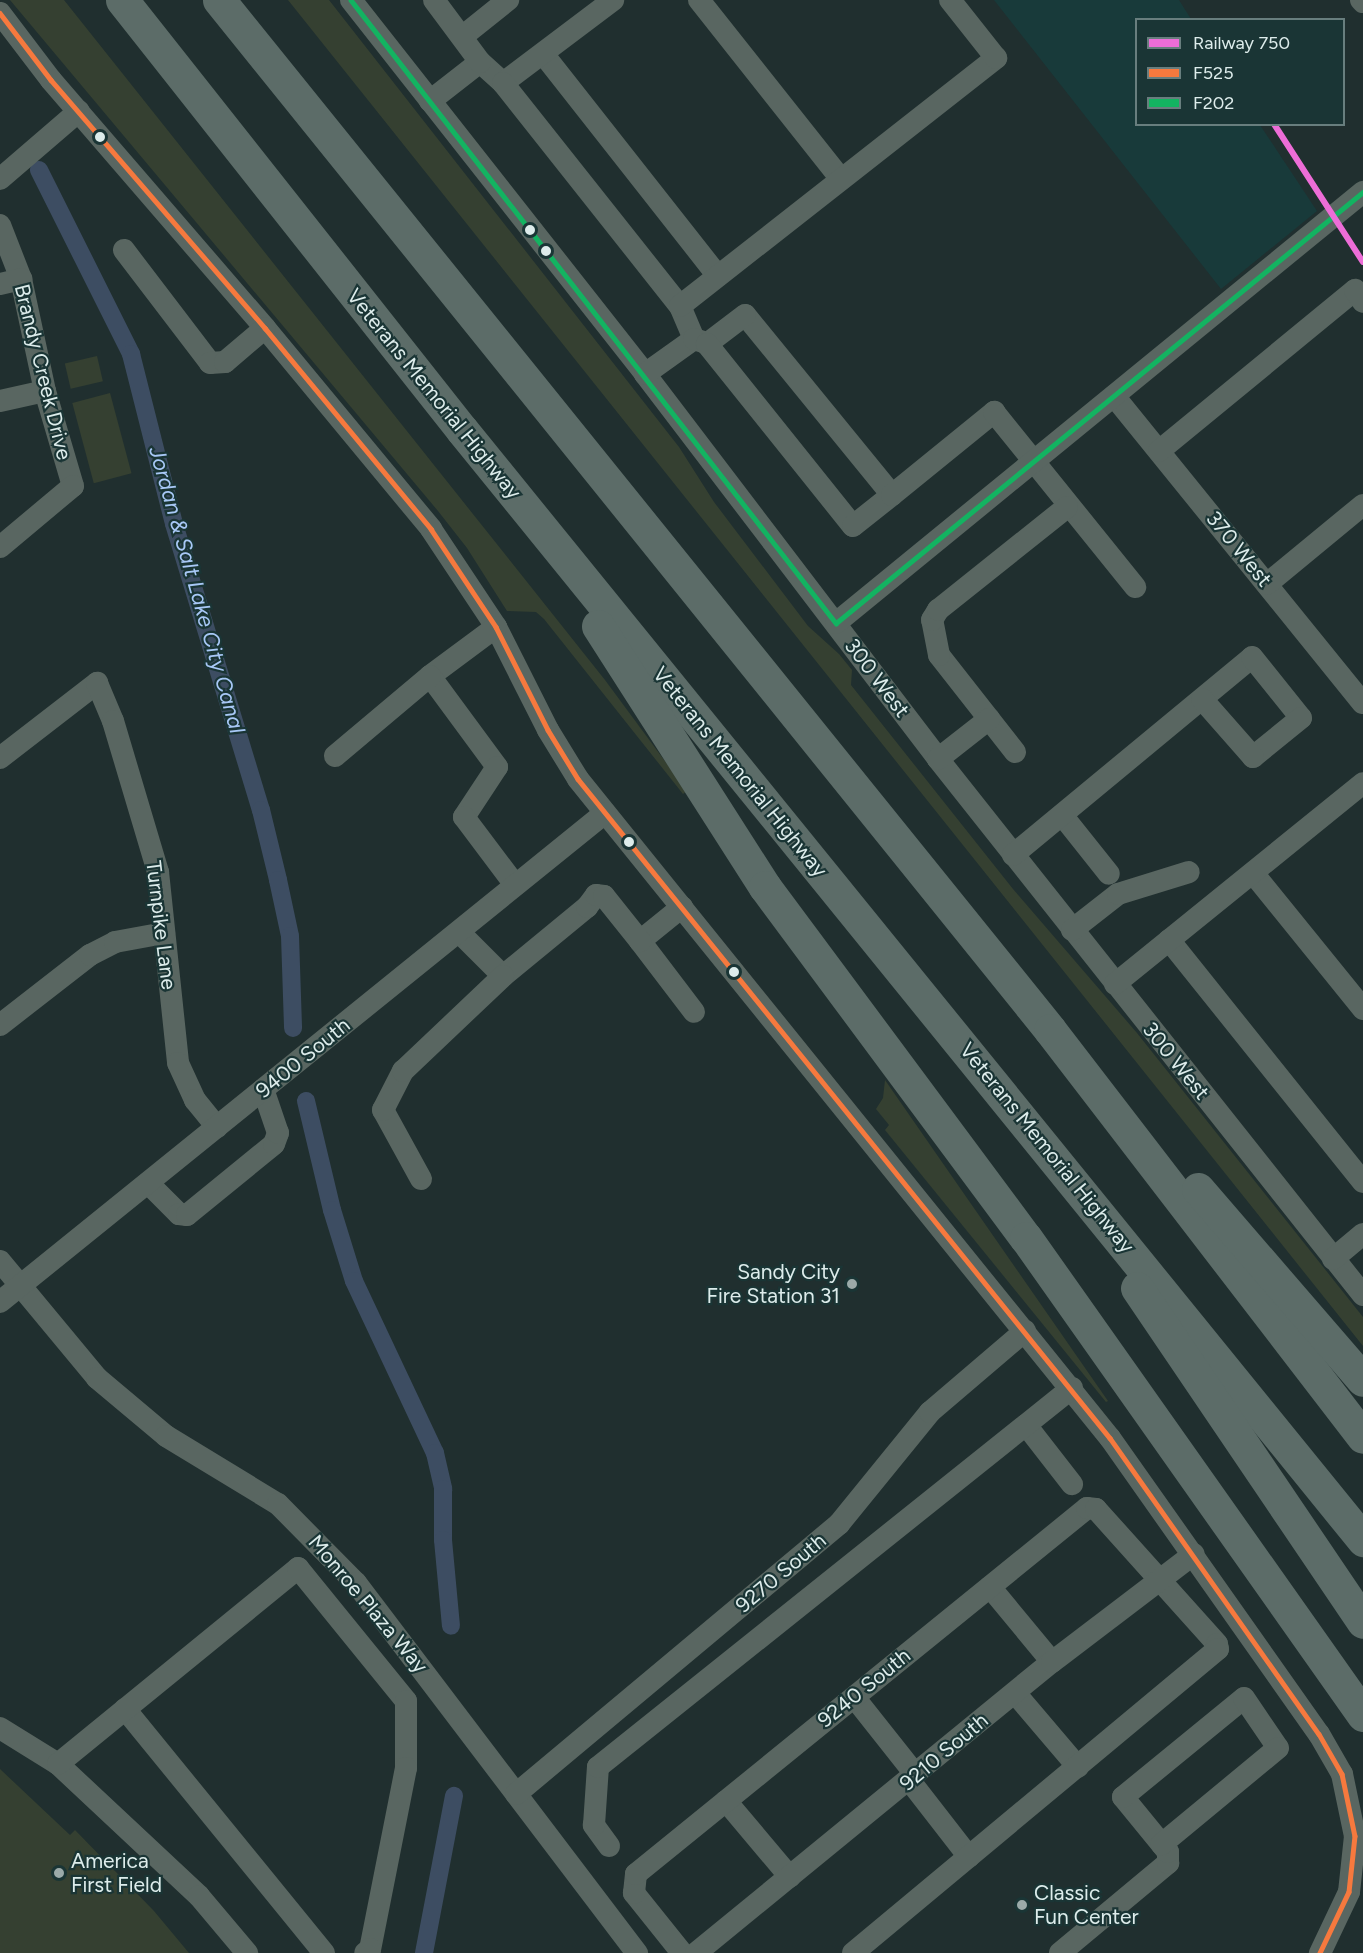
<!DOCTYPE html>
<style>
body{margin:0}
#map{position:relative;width:1363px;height:1953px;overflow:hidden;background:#202f2f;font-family:Figtree,sans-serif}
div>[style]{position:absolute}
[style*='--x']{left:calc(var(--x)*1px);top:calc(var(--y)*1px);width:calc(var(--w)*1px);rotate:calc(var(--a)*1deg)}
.built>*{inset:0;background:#183a3a}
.green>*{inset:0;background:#354031;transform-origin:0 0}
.canal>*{height:18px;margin:-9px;padding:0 9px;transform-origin:9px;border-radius:9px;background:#3d4d62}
.minor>*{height:22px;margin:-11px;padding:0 11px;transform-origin:11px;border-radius:11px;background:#596661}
.highway>*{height:33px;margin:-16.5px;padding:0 16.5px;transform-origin:16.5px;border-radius:16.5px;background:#5c6c68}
.bus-1>*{height:4.5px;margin:-2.25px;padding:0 2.25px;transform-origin:2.25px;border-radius:2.25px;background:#f6793e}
.bus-2>*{height:4.5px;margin:-2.25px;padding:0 2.25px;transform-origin:2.25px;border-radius:2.25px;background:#13b361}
.rail-1>*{height:6px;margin:-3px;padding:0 3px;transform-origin:3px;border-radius:3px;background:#ed6dd7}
.dots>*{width:16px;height:16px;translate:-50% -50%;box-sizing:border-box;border:3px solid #1a3535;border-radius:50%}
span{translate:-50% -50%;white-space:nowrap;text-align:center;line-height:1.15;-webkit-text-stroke:4.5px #1a3535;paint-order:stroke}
.street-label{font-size:21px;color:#ddeceb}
.poi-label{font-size:21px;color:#ddeceb}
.right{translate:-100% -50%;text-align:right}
.left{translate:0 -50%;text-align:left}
.water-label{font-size:22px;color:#a8c8f6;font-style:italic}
.legend{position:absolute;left:1135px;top:18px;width:210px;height:108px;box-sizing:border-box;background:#1a3535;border:2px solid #687e7e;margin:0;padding:8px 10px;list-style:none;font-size:18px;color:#ddeceb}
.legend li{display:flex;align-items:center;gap:12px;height:30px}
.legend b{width:30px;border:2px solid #687e7e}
</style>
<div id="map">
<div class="built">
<i style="clip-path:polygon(994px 0,1179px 0,1191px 19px,1136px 20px,1136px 124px,1260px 125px,1317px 211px,1221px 289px)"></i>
</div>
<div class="green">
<i style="clip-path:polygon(10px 0,64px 0,605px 680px,687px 791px,683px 794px,544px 619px,536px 612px,507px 611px,467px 548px,438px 511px)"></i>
<i style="clip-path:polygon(288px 0,329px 0,679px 447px,714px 502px,808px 626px,839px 654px,852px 670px,851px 685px,1013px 889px,1137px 1033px,1363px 1317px,1363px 1346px)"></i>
<i style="left:97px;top:356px;width:26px;height:33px;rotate:77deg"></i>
<i style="left:110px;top:393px;width:83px;height:39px;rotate:75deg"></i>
<i style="clip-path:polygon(885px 1080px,1108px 1401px,1106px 1402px,885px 1130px,889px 1125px,876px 1109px,883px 1098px)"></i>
<i style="clip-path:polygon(0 1769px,70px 1835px,75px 1830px,154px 1911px,189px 1953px,0 1953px)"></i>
</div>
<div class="canal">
<i style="--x:39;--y:170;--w:206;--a:63.4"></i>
<i style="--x:131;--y:354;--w:175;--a:75.8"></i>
<i style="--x:174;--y:524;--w:299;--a:73.1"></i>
<i style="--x:261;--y:810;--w:72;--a:76.3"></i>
<i style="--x:278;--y:880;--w:57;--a:77.9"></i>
<i style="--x:290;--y:936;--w:92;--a:88.1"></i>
<i style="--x:306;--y:1101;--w:112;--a:76.6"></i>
<i style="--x:332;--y:1210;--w:74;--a:72.8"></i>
<i style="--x:354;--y:1281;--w:190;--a:64.8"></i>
<i style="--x:435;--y:1453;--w:37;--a:77"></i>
<i style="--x:443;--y:1489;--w:51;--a:90"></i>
<i style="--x:443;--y:1540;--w:86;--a:84.7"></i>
<i style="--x:424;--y:1953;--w:160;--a:-79.2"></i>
</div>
<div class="minor">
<i style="--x:351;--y:0;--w:476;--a:51.8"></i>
<i style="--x:645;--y:374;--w:484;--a:52.7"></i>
<i style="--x:938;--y:759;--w:684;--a:51.59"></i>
<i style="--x:699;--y:0;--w:228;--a:51.6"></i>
<i style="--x:1361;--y:0;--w:3;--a:45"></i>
<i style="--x:0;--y:13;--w:84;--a:52.7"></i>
<i style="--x:51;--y:80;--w:328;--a:49.2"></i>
<i style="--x:265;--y:328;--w:261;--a:50.4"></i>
<i style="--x:431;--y:529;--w:118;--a:56.4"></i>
<i style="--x:496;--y:627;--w:115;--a:63.2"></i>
<i style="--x:548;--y:730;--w:57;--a:58.5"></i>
<i style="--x:578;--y:779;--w:847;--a:51.09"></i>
<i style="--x:1110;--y:1438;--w:362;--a:54.8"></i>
<i style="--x:1319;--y:1734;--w:46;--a:60.1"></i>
<i style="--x:1342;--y:1774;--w:63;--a:78.2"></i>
<i style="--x:1355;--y:1836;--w:56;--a:96.1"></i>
<i style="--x:1349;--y:1892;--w:68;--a:115.4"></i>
<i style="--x:463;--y:36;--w:58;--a:-38.7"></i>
<i style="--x:544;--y:55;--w:281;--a:51.8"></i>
<i style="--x:480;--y:62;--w:31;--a:42"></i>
<i style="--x:503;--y:83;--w:138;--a:-37"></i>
<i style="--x:503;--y:83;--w:285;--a:51.6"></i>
<i style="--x:430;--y:101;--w:63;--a:-38"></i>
<i style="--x:480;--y:62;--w:77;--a:-126.6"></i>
<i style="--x:0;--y:179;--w:104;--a:-40.7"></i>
<i style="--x:0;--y:225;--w:58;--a:68.7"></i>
<i style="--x:21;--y:279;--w:115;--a:77.9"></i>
<i style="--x:45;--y:391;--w:99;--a:73.6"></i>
<i style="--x:73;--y:486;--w:95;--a:140.1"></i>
<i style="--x:124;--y:250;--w:142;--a:52.7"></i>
<i style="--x:210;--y:363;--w:15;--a:-4"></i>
<i style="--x:225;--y:362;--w:52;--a:-40.4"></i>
<i style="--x:0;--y:284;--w:22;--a:-13"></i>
<i style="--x:694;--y:339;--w:36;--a:-113"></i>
<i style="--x:680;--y:306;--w:402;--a:-38.1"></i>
<i style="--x:996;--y:58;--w:74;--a:-128.4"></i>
<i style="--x:645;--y:374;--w:60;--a:-35.5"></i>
<i style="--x:694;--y:339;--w:13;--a:18"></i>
<i style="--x:1114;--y:396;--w:395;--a:51"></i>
<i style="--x:0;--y:401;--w:46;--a:-12.5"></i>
<i style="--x:1159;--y:451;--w:254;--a:-39.4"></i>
<i style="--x:1355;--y:290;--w:14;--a:56"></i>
<i style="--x:892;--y:495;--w:232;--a:-129.2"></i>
<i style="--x:745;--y:315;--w:48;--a:142.7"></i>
<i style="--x:707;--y:344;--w:233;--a:51.3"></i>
<i style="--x:853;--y:526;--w:50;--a:-38.5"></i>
<i style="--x:892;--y:495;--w:132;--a:-39.1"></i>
<i style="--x:994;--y:412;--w:225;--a:51.1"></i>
<i style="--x:1267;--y:584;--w:124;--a:-39.5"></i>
<i style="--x:836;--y:623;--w:681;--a:-39.28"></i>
<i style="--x:496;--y:627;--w:82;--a:143.4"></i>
<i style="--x:430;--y:676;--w:113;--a:53.6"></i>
<i style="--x:497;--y:767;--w:60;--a:123.4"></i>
<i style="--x:464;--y:817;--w:85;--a:53.1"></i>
<i style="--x:1015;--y:752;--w:123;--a:-128.1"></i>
<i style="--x:939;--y:655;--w:36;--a:-101"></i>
<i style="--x:932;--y:620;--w:12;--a:-59"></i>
<i style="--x:938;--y:610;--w:165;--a:-38.6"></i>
<i style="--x:335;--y:756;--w:124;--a:-40.1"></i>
<i style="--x:0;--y:758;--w:123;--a:-37.7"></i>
<i style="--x:97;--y:683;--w:41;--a:67.2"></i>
<i style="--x:113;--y:721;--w:158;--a:73.4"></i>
<i style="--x:158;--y:872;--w:192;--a:84"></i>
<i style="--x:178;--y:1063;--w:41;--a:65.3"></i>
<i style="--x:195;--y:1100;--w:35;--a:51"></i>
<i style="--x:938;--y:759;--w:65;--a:-38.1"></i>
<i style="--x:1062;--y:815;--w:75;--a:51.5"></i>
<i style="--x:1013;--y:855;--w:310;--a:-39.6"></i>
<i style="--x:1252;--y:657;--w:78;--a:51.2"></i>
<i style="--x:1301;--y:718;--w:62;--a:140.9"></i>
<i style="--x:1253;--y:757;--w:77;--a:-131.3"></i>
<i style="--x:1253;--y:873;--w:175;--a:51"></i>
<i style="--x:682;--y:907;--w:54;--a:141"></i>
<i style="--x:640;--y:941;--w:89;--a:52.7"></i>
<i style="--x:1072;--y:930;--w:58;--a:-38"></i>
<i style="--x:1118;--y:894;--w:74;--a:-17.2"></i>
<i style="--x:459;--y:932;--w:62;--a:45"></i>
<i style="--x:503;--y:976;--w:109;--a:-39.4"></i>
<i style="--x:587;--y:907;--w:15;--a:-53"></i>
<i style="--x:596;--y:895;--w:8;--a:7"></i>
<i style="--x:604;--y:896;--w:58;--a:51.3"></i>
<i style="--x:1169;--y:940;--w:310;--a:51.3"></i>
<i style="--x:1115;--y:984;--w:319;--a:-39"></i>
<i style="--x:0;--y:1025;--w:114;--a:-37.9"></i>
<i style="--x:90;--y:955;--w:28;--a:-27"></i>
<i style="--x:115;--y:942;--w:50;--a:-10.4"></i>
<i style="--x:421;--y:1179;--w:79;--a:-118.8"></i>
<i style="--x:383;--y:1110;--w:44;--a:-62.9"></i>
<i style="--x:403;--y:1071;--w:138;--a:-43.5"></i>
<i style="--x:148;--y:1183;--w:44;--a:45"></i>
<i style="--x:179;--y:1214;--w:8;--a:7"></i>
<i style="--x:187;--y:1215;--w:112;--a:-39.2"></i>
<i style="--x:274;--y:1144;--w:12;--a:-70"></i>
<i style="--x:278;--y:1133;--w:46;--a:-108.8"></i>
<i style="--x:1333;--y:1259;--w:39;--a:-40"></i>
<i style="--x:0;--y:1261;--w:152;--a:50.3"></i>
<i style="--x:97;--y:1378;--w:90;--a:40"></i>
<i style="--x:166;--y:1436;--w:131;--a:31.3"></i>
<i style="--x:278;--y:1504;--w:111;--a:45.4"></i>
<i style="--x:356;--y:1583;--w:465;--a:52.8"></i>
<i style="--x:0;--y:1302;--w:778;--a:-38.95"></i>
<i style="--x:1026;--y:1425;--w:75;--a:52.1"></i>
<i style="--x:990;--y:1587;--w:97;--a:50.4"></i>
<i style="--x:1015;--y:1693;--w:97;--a:49.6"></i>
<i style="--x:854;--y:1697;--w:98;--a:51.6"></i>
<i style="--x:125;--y:1709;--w:315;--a:50.8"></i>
<i style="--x:0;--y:1728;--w:68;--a:31.8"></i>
<i style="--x:58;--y:1764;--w:193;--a:43.1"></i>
<i style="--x:199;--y:1896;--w:75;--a:49.9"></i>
<i style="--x:58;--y:1764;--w:310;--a:-39.2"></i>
<i style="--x:298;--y:1568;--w:171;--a:50.9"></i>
<i style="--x:406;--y:1701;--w:67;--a:90"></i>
<i style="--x:406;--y:1768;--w:185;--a:101.2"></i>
<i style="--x:370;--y:1949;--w:6;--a:141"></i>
<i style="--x:910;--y:1781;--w:96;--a:52.2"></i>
<i style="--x:516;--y:1794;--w:421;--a:-39.9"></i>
<i style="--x:839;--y:1524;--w:144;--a:-50.9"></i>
<i style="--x:930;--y:1412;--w:125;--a:-40.5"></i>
<i style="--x:726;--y:1801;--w:99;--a:49.9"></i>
<i style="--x:609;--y:1846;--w:26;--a:-126"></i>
<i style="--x:594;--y:1825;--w:58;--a:-86.1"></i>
<i style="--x:598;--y:1767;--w:607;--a:-38.65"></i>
<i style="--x:682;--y:1953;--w:77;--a:-128.7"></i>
<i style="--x:634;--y:1893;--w:19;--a:-84"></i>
<i style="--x:636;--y:1874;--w:581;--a:-39.06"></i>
<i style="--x:1087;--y:1508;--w:9;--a:6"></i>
<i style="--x:1096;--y:1509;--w:181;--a:48.1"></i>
<i style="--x:1217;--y:1644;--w:5;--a:79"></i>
<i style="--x:1218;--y:1649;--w:475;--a:140.2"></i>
<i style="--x:696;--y:1953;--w:460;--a:-39.3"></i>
<i style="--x:1052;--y:1662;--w:178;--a:-37.3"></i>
<i style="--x:1060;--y:1953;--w:141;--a:-39.8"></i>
<i style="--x:1168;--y:1863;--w:11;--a:-90"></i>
<i style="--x:1168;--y:1852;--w:71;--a:-129.3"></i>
<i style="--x:1123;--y:1797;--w:156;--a:-39.3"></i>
<i style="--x:1244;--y:1698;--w:60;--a:55.8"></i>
<i style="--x:1278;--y:1748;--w:151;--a:140.4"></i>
</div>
<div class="highway">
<i style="--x:122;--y:0;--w:548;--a:51.67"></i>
<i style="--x:462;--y:430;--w:1430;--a:50.93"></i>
<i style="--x:219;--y:0;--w:1323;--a:51.1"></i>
<i style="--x:1050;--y:1030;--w:513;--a:52.44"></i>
<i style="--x:598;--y:626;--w:310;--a:57.4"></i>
<i style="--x:765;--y:887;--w:437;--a:53.4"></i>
<i style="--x:1026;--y:1238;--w:584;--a:54.76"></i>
<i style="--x:1198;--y:1189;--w:252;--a:49.2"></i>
<i style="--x:1137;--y:1288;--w:403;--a:55.9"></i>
</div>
<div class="bus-1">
<i style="--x:0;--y:13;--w:84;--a:52.7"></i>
<i style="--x:51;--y:80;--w:328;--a:49.2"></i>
<i style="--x:265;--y:328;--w:261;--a:50.4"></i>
<i style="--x:431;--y:529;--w:118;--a:56.4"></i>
<i style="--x:496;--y:627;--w:115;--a:63.2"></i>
<i style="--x:548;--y:730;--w:57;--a:58.5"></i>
<i style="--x:578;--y:779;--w:847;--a:51.09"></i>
<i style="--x:1110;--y:1438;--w:362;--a:54.8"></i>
<i style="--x:1319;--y:1734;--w:46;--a:60.1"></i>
<i style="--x:1342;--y:1774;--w:63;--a:78.2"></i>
<i style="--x:1355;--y:1836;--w:56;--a:96.1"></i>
<i style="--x:1349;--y:1892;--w:68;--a:115.4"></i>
</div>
<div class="bus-2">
<i style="--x:351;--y:0;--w:790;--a:52.1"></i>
<i style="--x:836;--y:623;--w:681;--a:-39.28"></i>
</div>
<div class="rail-1">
<i style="--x:1274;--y:124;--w:164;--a:57.2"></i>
</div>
<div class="dots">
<i style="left:100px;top:137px;background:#ddeceb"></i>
<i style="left:530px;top:230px;background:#ddeceb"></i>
<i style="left:546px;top:251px;background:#ddeceb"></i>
<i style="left:629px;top:842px;background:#ddeceb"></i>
<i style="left:734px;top:972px;background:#ddeceb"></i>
<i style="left:852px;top:1284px;background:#9baaa9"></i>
<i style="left:59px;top:1873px;background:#9baaa9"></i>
<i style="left:1022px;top:1905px;background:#9baaa9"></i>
</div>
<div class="street-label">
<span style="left:43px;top:372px;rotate:76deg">Brandy Creek Drive</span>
<span style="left:434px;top:394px;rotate:51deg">Veterans Memorial Highway</span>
<span style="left:1239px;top:549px;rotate:51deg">370 West</span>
<span style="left:877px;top:678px;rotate:53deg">300 West</span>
<span style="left:740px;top:772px;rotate:51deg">Veterans Memorial Highway</span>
<span style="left:161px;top:925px;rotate:83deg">Turnpike Lane</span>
<span style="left:303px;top:1058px;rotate:-39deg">9400 South</span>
<span style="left:1176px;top:1061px;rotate:51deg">300 West</span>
<span style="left:1047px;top:1148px;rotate:51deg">Veterans Memorial Highway</span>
<span style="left:781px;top:1573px;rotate:-40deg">9270 South</span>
<span style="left:368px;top:1604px;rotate:50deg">Monroe Plaza Way</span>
<span style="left:864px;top:1688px;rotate:-39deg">9240 South</span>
<span style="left:944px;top:1752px;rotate:-40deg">9210 South</span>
</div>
<div class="poi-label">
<span class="right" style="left:840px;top:1284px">Sandy City<br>Fire Station 31</span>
<span class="left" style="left:71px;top:1873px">America<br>First Field</span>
<span class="left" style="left:1034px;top:1905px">Classic<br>Fun Center</span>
</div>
<div class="water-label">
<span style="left:197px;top:590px;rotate:74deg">Jordan &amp; Salt Lake City Canal</span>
</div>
<ul class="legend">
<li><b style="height:8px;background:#ed6dd7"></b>Railway 750</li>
<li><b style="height:8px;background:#f6793e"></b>F525</li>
<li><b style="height:8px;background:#13b361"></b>F202</li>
</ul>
</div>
